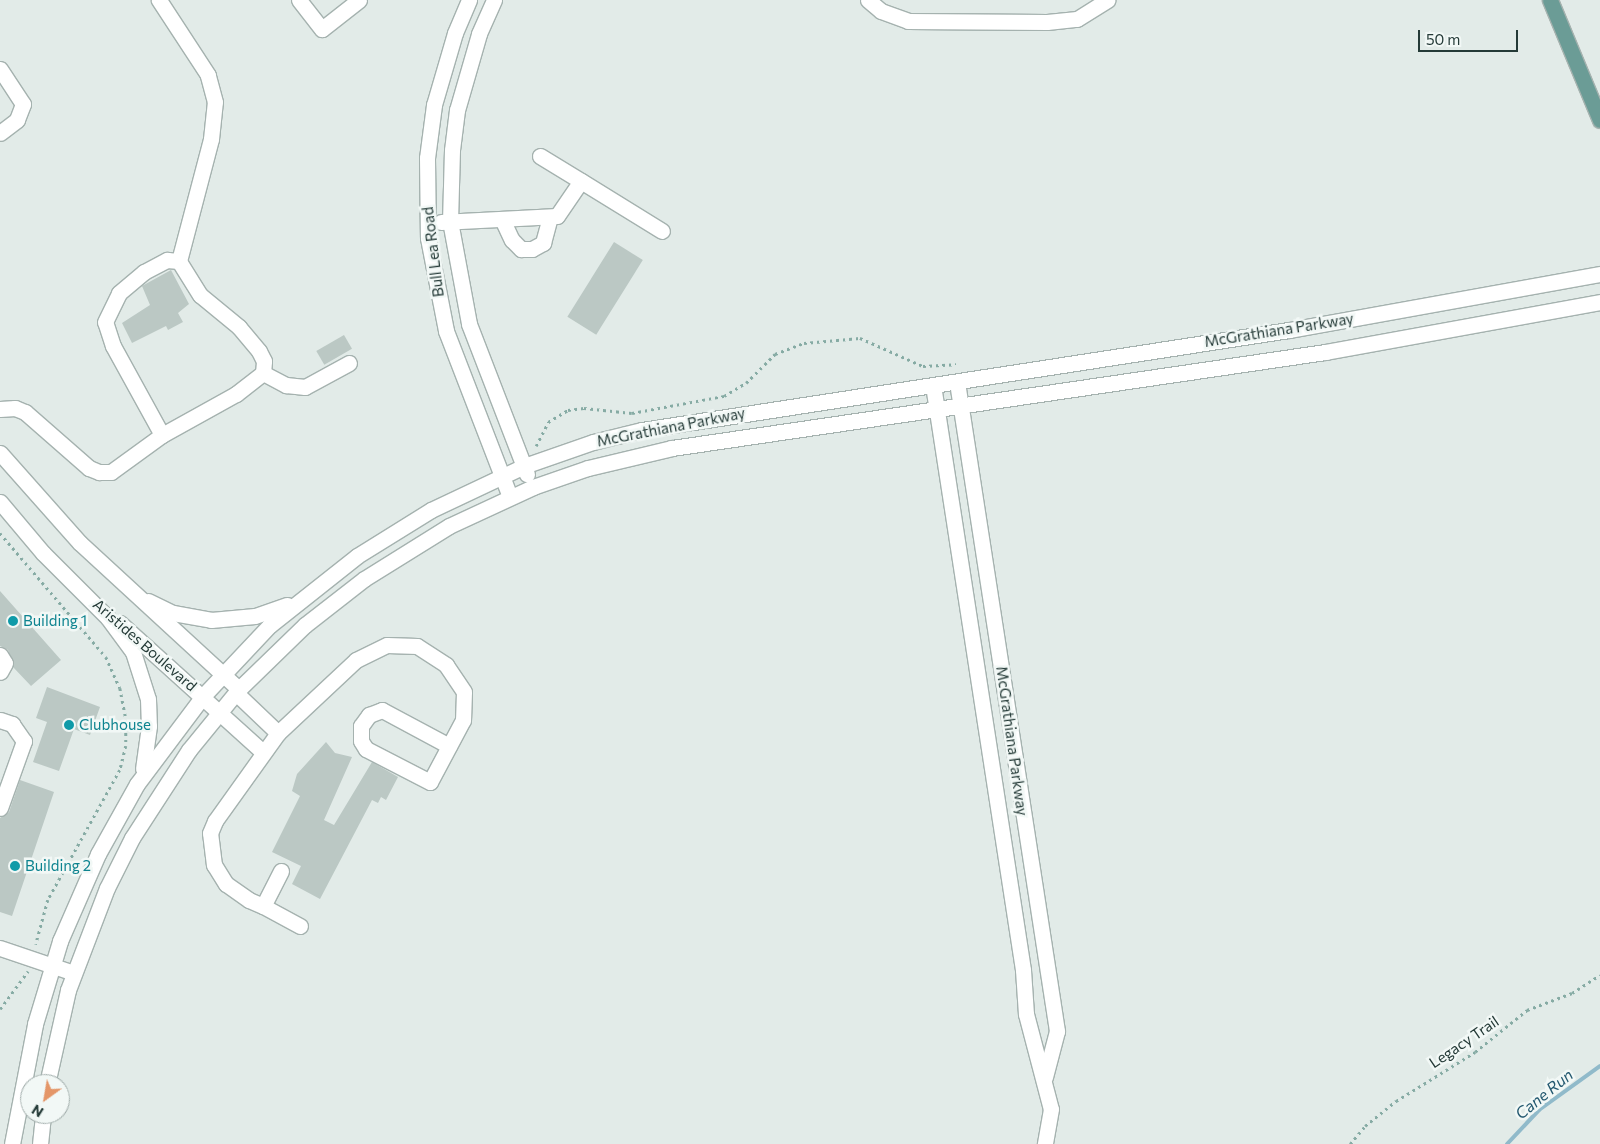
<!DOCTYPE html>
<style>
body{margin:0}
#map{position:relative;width:1600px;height:1144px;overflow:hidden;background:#e2ebe8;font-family:Commissioner,sans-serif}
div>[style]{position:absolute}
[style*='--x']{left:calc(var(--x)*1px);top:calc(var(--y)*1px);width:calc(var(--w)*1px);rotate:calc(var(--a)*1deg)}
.stream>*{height:4px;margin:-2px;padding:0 2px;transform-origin:2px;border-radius:2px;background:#90baca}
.building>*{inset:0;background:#bbc8c4;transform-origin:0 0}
.path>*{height:2.5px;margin-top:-1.25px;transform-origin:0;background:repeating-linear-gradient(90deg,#86aba4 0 2.5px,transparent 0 6.5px)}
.roads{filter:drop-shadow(1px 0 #a5b2af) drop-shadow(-1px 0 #a5b2af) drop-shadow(0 1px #a5b2af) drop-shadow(0 -1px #a5b2af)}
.minor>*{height:15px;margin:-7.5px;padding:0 7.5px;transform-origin:7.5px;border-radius:7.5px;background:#fff}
.major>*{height:15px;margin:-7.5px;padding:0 7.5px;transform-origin:7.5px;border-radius:7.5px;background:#6b9c96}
.dots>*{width:14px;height:14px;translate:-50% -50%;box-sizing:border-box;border:2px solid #f2f8f6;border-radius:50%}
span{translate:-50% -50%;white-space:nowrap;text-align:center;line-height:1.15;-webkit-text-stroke:5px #f2f8f6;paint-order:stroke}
.street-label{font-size:15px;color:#243a37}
.culture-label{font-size:15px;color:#0d838f}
.left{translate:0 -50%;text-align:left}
.water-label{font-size:16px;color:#245970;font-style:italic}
.north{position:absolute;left:20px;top:1074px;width:50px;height:50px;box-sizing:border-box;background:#f2f8f6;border:1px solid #a0acaa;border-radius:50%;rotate:212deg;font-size:14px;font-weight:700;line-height:20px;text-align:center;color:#243a37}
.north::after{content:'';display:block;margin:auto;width:18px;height:22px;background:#e49668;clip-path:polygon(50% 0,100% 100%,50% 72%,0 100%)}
.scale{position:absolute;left:1418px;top:30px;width:100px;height:22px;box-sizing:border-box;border:2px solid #243a37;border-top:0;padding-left:6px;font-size:15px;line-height:18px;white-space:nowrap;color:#243a37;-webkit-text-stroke:4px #f2f8f6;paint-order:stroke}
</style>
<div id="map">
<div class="stream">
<i style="--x:1507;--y:1144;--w:47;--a:-46.7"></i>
<i style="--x:1539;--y:1110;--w:75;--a:-35.8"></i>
</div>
<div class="building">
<i style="left:614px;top:242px;width:34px;height:88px;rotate:32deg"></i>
<i style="clip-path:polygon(171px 270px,189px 304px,178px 313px,183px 322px,168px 330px,166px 326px,132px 343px,122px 323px,150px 305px,142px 286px)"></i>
<i style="left:344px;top:335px;width:16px;height:32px;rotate:60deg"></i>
<i style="clip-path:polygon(0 591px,61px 660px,31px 686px,13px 667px,8px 650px,0 646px)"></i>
<i style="clip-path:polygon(47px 687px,100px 707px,90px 735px,74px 729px,59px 771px,33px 762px,47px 722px,36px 718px)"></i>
<i style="clip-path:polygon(326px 742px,335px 753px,352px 757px,324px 820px,334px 825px,372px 762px,398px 777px,386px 800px,381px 797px,378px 803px,372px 800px,320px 899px,292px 884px,301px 866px,272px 852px,300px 796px,292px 791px,297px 774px)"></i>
<i style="clip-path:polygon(20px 780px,54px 792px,12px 916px,0 912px,0 818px,9px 812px)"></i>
</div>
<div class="path">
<i style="--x:536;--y:446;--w:27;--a:-63"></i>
<i style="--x:548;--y:422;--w:23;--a:-31"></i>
<i style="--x:568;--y:410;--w:16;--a:-7"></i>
<i style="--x:584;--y:408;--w:48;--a:5.9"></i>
<i style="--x:632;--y:413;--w:94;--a:-10.5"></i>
<i style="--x:724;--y:396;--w:26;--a:-31"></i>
<i style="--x:746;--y:383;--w:41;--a:-45"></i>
<i style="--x:775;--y:354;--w:31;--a:-21"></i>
<i style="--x:804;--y:343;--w:56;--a:-5.1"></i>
<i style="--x:860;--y:338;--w:69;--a:24"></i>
<i style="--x:923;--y:366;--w:33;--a:-3"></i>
<i style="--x:0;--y:533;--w:163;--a:49.5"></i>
<i style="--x:106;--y:657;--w:34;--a:66"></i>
<i style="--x:120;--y:688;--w:33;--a:79"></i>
<i style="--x:126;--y:720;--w:26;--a:90"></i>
<i style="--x:126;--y:746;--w:25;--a:104"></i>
<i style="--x:120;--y:770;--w:149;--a:119"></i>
<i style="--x:48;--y:900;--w:46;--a:105.3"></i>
<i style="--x:0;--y:1009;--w:47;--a:-53.6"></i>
<i style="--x:1350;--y:1144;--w:23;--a:-50"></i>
<i style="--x:1365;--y:1126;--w:40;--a:-39"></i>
<i style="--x:1396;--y:1101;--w:93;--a:-31.8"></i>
<i style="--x:1475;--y:1052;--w:67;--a:-38.9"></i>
<i style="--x:1527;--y:1010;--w:48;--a:-20.7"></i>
<i style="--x:1572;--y:993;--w:33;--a:-33"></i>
</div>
<div class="roads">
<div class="minor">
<i style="--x:299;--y:0;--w:37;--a:52"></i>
<i style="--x:322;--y:29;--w:47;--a:-38.1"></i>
<i style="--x:469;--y:0;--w:36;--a:113"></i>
<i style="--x:455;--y:33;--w:75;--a:106.3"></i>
<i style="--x:434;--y:105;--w:53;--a:97.5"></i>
<i style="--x:427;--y:158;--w:80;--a:89.3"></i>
<i style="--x:428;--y:238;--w:95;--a:79"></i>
<i style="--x:446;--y:331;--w:178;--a:68.9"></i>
<i style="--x:494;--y:0;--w:37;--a:114"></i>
<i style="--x:479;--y:34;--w:79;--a:106.1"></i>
<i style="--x:457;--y:110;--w:40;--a:97.1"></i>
<i style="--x:452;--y:150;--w:71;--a:91.6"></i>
<i style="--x:450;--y:221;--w:105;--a:79.5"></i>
<i style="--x:469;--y:324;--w:161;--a:68.9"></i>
<i style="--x:868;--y:0;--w:17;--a:40"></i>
<i style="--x:881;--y:11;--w:29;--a:20"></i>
<i style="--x:908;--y:21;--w:139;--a:0.4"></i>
<i style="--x:1047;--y:22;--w:30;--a:-6"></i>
<i style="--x:1077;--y:19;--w:36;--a:-32"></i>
<i style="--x:0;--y:69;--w:42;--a:56.7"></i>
<i style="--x:23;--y:104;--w:17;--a:111"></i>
<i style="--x:17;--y:120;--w:21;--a:143"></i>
<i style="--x:540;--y:156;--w:48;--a:31.4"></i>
<i style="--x:502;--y:219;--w:23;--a:65"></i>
<i style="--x:512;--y:240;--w:13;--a:45"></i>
<i style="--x:521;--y:249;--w:11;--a:0"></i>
<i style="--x:532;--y:249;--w:13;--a:-29"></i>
<i style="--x:543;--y:243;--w:27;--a:-75"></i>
<i style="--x:441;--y:222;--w:116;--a:-3"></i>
<i style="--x:557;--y:216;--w:42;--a:-55.6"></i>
<i style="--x:581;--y:181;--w:95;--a:31.7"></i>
<i style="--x:263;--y:373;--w:26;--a:28"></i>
<i style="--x:286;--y:385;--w:19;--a:6"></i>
<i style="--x:305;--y:387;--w:50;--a:-28.6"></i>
<i style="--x:957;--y:382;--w:657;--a:81.24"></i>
<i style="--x:1057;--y:1031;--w:48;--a:104.6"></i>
<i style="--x:933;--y:385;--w:592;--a:81.25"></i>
<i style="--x:1023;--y:970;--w:44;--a:86.1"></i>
<i style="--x:1026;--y:1014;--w:98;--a:75.3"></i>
<i style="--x:1051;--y:1109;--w:36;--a:100"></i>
<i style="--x:0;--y:409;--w:15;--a:-4"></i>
<i style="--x:15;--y:408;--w:11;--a:22"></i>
<i style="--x:25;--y:412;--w:85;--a:41.2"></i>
<i style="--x:89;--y:468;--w:11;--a:22"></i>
<i style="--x:99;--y:472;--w:12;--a:0"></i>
<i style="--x:111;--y:472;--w:63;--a:-36"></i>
<i style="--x:162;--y:435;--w:85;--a:-29"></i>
<i style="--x:236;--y:394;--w:34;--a:-38"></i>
<i style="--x:263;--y:373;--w:12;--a:-85"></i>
<i style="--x:264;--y:361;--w:11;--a:-117"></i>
<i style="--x:259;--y:351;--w:31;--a:-130"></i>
<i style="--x:239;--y:327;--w:50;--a:-140.6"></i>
<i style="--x:200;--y:295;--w:40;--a:-122"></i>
<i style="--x:179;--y:261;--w:126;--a:-75.3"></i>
<i style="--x:211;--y:139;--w:37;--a:-84"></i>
<i style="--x:215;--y:102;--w:28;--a:-105"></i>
<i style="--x:208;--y:75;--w:90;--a:-123.2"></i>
<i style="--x:162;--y:435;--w:102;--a:-118.8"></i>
<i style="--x:113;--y:346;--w:25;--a:-108"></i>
<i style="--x:105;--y:322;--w:32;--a:-64"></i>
<i style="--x:119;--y:293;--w:33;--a:-40"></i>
<i style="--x:144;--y:272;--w:26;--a:-28"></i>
<i style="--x:167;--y:260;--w:12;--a:5"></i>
<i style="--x:0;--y:453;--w:120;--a:48.4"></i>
<i style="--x:80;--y:543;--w:216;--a:42.6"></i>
<i style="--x:0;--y:502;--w:67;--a:49.9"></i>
<i style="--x:43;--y:553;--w:92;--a:45"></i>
<i style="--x:108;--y:618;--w:42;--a:53.7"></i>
<i style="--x:133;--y:652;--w:49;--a:72.3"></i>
<i style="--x:148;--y:699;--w:27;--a:88"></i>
<i style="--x:149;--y:726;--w:43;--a:97.9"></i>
<i style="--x:148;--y:601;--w:28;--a:26"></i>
<i style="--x:173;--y:613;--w:39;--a:10"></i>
<i style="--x:211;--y:620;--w:44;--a:-5.2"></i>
<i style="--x:255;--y:616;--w:34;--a:-19"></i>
<i style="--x:120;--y:623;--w:193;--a:42.1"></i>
<i style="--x:0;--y:655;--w:9;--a:58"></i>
<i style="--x:5;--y:663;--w:10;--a:119"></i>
<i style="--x:236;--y:693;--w:58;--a:43.6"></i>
<i style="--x:0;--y:720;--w:13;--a:18"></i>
<i style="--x:12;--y:724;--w:21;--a:55"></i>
<i style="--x:24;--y:741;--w:71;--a:109.7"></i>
<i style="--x:281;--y:871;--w:39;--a:117"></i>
<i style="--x:263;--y:906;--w:15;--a:-157"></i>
<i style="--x:249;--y:900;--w:28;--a:-145"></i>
<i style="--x:226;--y:884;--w:22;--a:-122"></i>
<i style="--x:214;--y:865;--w:32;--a:-97"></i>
<i style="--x:210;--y:833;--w:13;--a:-67"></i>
<i style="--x:215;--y:821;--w:108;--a:-54.4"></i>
<i style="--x:278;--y:733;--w:107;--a:-43.1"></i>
<i style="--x:356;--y:660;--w:34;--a:-26"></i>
<i style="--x:387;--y:645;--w:30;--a:2"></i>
<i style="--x:417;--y:646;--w:35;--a:33"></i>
<i style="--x:446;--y:665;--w:32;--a:56"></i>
<i style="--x:464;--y:692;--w:28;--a:92"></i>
<i style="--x:463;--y:720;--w:70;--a:118"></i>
<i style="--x:430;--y:782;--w:72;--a:-152.7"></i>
<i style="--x:366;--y:749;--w:9;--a:-122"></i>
<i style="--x:361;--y:741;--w:15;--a:-90"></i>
<i style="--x:361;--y:726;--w:14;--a:-54"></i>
<i style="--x:369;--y:715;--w:14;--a:-21"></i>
<i style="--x:382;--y:710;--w:76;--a:28.2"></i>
<i style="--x:263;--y:906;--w:42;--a:28.4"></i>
<i style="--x:0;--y:948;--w:78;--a:18.7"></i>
<i style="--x:47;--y:1084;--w:96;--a:-77.4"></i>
<i style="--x:68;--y:990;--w:109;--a:-69.1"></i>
<i style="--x:107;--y:888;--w:56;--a:-63.4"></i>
<i style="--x:132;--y:838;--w:105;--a:-57.1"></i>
<i style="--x:189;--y:750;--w:79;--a:-50.7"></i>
<i style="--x:239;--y:689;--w:92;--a:-44.1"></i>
<i style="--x:305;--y:625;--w:75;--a:-37.9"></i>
<i style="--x:364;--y:579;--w:100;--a:-31.9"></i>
<i style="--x:449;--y:526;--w:93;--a:-24.9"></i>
<i style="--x:533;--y:487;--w:58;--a:-19.1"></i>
<i style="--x:588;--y:468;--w:86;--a:-13.4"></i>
<i style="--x:672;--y:448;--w:660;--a:-8.36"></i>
<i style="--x:1325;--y:352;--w:280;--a:-10.3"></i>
<i style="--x:12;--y:1144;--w:122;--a:-79.1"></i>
<i style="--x:35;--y:1024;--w:87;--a:-73.2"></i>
<i style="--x:60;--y:941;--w:95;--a:-66.4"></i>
<i style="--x:98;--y:854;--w:80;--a:-60.9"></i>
<i style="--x:137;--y:784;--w:110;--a:-53.1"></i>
<i style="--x:203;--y:696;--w:98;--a:-46.7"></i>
<i style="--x:270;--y:625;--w:111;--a:-38.4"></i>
<i style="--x:357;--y:556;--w:87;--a:-31.9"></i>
<i style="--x:431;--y:510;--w:103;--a:-25.3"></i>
<i style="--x:524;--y:466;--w:73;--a:-19.2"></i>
<i style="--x:593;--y:442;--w:50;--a:-13.8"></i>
<i style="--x:642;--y:430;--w:655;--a:-8.79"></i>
<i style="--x:1289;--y:330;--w:316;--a:-10.2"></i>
<i style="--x:40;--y:1144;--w:30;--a:-84"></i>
</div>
<div class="major">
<i style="--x:1550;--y:0;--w:130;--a:67.4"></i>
</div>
</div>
<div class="dots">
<i style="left:13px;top:621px;background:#0f9aa8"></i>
<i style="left:69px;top:725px;background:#0f9aa8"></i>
<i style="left:15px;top:866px;background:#0f9aa8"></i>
</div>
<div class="street-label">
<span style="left:433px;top:252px;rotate:-97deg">Bull Lea Road</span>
<span style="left:1279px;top:330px;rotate:-9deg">McGrathiana Parkway</span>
<span style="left:671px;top:427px;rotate:-11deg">McGrathiana Parkway</span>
<span style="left:145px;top:645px;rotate:41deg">Aristides Boulevard</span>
<span style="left:1012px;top:741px;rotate:82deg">McGrathiana Parkway</span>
<span style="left:1464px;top:1042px;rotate:-34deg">Legacy Trail</span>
</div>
<div class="culture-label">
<span class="left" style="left:23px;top:621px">Building 1</span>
<span class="left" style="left:79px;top:725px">Clubhouse</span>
<span class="left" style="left:25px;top:866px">Building 2</span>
</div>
<div class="water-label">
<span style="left:1544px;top:1094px;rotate:-39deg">Cane Run</span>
</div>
<div class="north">N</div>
<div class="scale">50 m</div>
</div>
